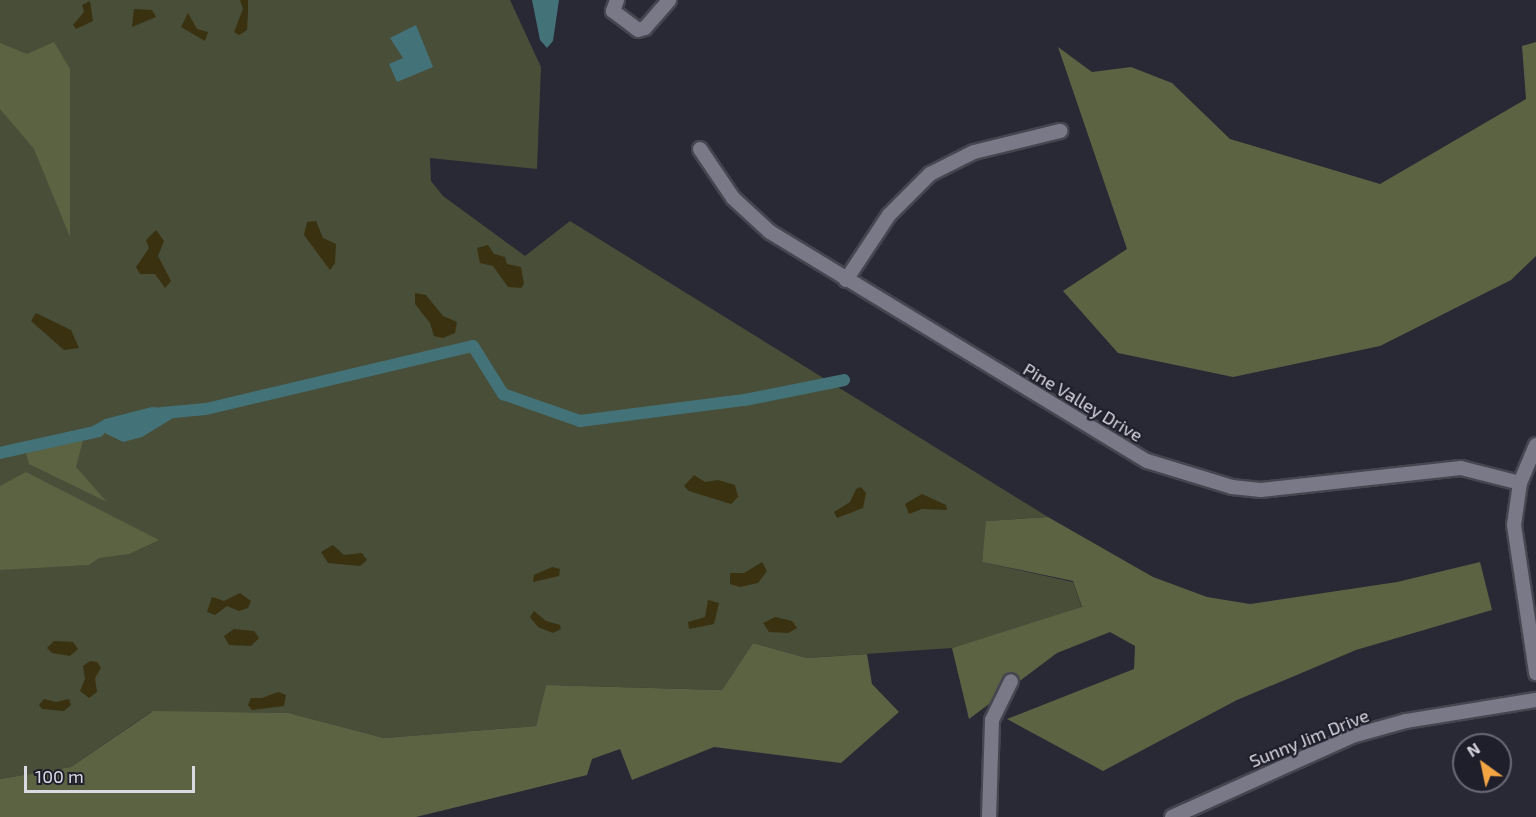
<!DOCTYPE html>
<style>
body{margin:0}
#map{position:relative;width:1536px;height:817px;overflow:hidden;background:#292835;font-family:"Exo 2",sans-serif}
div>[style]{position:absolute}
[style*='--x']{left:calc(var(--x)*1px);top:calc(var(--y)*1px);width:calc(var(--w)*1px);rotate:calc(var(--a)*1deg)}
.green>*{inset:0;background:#484e38}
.forest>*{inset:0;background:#5b6342}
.sand>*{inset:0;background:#393110}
.water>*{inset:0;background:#447279}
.canal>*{height:12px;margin:-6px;padding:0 6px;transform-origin:6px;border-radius:6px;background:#447279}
.roads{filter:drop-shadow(2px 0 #464550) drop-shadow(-2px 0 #464550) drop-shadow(0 2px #464550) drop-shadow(0 -2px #464550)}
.minor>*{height:14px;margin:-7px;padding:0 7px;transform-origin:7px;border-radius:7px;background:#797988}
span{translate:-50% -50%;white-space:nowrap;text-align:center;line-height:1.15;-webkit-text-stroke:4.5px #1f1e2b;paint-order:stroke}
.street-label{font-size:18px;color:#dbdae3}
.north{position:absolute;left:1452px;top:733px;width:60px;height:60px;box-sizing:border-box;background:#1f1e2b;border:2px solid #6a6975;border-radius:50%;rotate:327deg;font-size:16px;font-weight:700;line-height:24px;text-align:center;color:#dbdae3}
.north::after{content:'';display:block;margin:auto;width:21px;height:27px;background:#f3a443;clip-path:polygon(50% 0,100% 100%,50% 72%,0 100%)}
.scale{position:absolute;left:24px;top:766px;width:171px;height:27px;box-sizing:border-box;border:3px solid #dbdae3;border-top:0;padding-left:8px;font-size:18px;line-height:21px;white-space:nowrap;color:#dbdae3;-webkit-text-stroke:4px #1f1e2b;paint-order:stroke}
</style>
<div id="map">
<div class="green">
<i style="clip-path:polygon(0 0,510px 0,541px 67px,537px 169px,430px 158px,431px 181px,443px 196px,525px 256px,570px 221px,1048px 517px,987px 521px,982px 562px,1073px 582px,1082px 608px,952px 648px,807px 658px,753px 643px,722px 690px,546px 685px,536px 726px,384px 738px,289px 713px,151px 712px,71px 767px,0 779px)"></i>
</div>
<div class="forest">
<i style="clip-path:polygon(54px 42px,70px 69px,70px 237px,34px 149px,0 109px,0 43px,27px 54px)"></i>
<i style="clip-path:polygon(1536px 42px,1536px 256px,1511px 280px,1380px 346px,1233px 377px,1118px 353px,1063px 291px,1127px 249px,1058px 47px,1092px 72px,1131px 67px,1172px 83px,1230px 139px,1380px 184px,1526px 99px,1522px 46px)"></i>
<i style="clip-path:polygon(83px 440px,76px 467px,107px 502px,29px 464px,26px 453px)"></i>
<i style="clip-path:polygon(26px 472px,159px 540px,129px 554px,99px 558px,89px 565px,0 570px,0 486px)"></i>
<i style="clip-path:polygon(1048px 517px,1153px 577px,1207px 597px,1250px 604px,1397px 582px,1480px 562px,1492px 610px,1356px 650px,1237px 700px,1103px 771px,1007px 719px,1134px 669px,1135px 646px,1110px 632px,1057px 653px,969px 719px,952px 648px,1082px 607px,1073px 581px,982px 562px,986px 521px)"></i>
<i style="clip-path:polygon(753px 643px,807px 658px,867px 654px,872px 684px,899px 712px,841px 763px,714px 747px,632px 780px,620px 749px,592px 759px,587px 775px,416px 817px,0 817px,0 779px,71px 767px,153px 711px,289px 713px,384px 738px,536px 726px,546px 685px,722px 690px)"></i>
</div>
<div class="sand">
<i style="clip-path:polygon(240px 0,248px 0,248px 13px,247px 30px,239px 35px,234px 32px,243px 9px)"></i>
<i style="clip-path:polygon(90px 1px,93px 21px,76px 29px,73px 25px,84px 12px,82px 5px)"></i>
<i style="clip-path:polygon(134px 9px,152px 10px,156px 17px,132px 27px)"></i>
<i style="clip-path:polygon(188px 13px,197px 29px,208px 32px,205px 41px,181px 27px)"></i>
<i style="clip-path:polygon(316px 221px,323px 238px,336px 244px,335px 263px,330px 270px,304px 235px,307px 222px)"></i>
<i style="clip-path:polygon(156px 230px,164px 241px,158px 256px,171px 281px,165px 288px,155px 274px,140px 274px,136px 267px,149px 248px,146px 240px)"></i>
<i style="clip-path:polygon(488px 245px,494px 254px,505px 257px,507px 264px,521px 267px,524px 284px,521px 288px,508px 287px,493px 266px,480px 263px,477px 248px)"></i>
<i style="clip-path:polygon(415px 293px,426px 295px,443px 316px,457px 322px,455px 333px,443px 338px,434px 336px,430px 323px,415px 304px)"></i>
<i style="clip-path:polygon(36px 313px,71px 330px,79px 348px,64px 350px,31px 321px)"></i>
<i style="clip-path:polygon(694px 475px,705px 482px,718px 480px,735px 485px,738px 497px,731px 504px,689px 491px,684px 486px)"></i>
<i style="clip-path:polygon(856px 489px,861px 487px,866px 493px,863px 508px,837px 518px,834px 512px,850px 502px)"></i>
<i style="clip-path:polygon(922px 494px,946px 505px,947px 510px,922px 509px,909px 514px,905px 504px)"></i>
<i style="clip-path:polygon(333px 545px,344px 555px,362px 553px,367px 560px,360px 566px,328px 563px,321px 552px)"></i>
<i style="clip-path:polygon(762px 562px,767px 571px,758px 583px,740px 587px,730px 584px,730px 573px,744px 573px)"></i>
<i style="clip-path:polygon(552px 567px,560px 569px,559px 576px,533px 582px,534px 575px)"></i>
<i style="clip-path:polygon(240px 593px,251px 601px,248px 608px,239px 611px,227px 606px,215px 615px,207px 612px,212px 597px,224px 601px)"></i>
<i style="clip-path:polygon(708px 600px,719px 603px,714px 624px,689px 629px,688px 622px,705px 617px)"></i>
<i style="clip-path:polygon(534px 611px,546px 621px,560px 625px,561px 629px,553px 633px,538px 627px,530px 617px)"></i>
<i style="clip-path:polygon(775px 617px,792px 621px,797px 628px,788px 633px,769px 632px,763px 623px)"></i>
<i style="clip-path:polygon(234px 629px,254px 631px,259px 638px,251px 646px,229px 645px,224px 636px)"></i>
<i style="clip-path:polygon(54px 641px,73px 642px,78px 649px,70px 656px,52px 653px,47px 648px)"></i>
<i style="clip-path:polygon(90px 661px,97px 662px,101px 668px,95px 678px,97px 692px,89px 698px,80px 691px,85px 679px,83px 666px)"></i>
<i style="clip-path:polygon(278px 692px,286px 695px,284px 706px,252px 710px,248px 705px,251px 698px,262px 698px)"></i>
<i style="clip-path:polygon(44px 699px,56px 702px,69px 699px,71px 705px,64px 711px,42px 709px,39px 705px)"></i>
</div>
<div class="water">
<i style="clip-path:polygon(532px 0,559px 0,553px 41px,547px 48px,540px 40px)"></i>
<i style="clip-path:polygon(416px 25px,433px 67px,397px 82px,389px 64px,403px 58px,390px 38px)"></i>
<i style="clip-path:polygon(152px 407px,177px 409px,178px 415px,142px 437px,123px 442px,103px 432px,86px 438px,84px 431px,105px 419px)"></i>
</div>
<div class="canal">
<i style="--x:162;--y:413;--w:44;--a:-5.2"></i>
<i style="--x:206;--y:409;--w:274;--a:-13.3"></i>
<i style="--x:473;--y:346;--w:57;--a:58"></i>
<i style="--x:503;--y:394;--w:82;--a:19.3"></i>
<i style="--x:580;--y:421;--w:166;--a:-7.3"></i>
<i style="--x:745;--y:400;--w:101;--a:-11.4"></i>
<i style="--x:0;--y:453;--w:101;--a:-12.5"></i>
</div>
<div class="roads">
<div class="minor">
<i style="--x:617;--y:0;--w:12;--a:110"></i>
<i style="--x:613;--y:11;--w:31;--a:37"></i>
<i style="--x:638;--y:30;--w:7;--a:-16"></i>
<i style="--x:645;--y:28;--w:37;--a:-49"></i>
<i style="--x:700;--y:149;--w:59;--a:56"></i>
<i style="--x:733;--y:198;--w:50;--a:42.6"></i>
<i style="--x:770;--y:232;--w:441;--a:31.3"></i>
<i style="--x:1147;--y:461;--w:89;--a:17"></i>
<i style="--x:1232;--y:487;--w:29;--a:6"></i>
<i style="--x:1261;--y:490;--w:201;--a:-6.3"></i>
<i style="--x:1461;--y:468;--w:61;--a:14.3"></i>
<i style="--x:846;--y:280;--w:78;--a:-56.5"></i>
<i style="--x:889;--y:215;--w:58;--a:-45"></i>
<i style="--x:930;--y:174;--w:49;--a:-26.6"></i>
<i style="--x:974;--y:152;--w:89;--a:-13.7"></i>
<i style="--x:1536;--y:445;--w:41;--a:112.8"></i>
<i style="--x:1520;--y:483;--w:42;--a:98.1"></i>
<i style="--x:1514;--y:525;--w:150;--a:81.5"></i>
<i style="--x:989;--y:817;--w:97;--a:-88.2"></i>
<i style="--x:992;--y:720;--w:43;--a:-64"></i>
<i style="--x:1172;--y:817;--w:197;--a:-24.2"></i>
<i style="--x:1352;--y:736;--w:56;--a:-15.5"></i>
<i style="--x:1406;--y:721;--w:132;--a:-9.2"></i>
</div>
</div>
<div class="street-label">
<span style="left:1083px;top:402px;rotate:31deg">Pine Valley Drive</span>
<span style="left:1309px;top:738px;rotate:-22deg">Sunny Jim Drive</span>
</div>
<div class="north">N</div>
<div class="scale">100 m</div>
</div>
